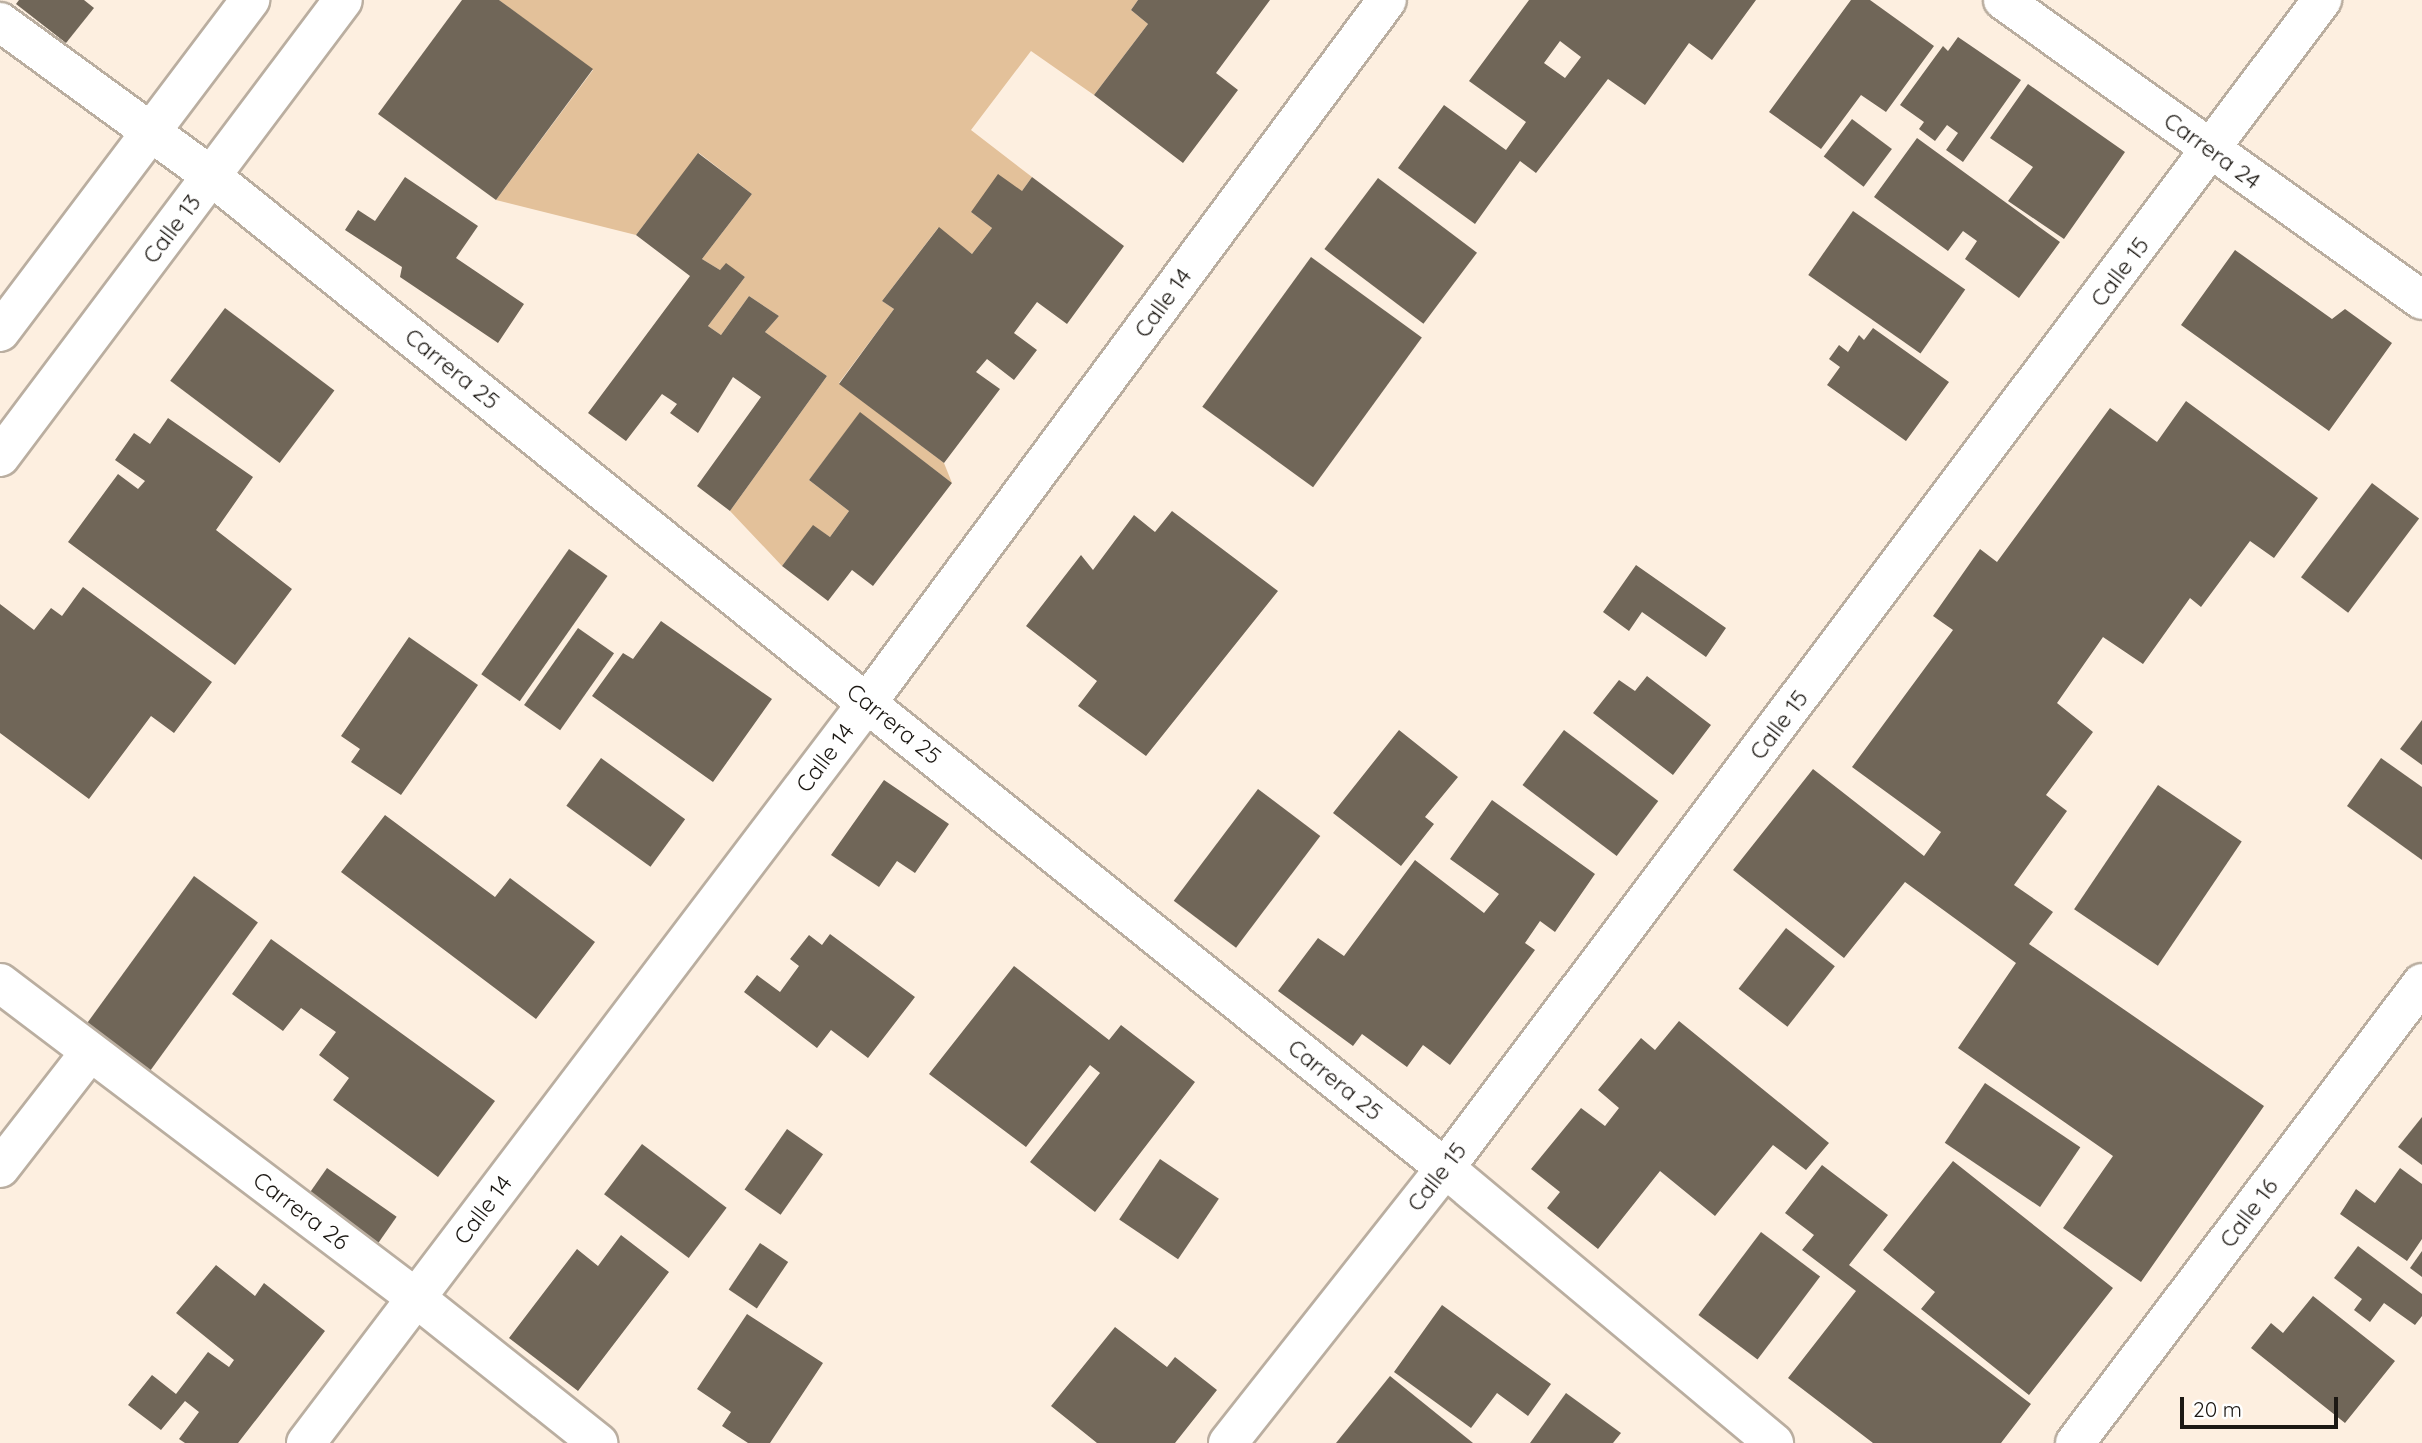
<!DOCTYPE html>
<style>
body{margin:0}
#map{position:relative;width:2422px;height:1443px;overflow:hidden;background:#fdefe0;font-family:Quicksand,sans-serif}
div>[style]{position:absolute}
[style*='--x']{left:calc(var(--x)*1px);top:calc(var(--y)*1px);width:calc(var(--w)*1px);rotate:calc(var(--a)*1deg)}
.green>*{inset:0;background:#e3c19a}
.building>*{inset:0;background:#706658;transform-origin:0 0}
.roads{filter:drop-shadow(2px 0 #baaea0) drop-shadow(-2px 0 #baaea0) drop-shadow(0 2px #baaea0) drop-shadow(0 -2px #baaea0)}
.minor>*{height:38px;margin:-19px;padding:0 19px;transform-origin:19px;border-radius:19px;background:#fff}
span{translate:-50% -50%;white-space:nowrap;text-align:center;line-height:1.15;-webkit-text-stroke:5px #fff;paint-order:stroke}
.street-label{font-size:23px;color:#1c1813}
.scale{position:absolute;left:2180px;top:1397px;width:158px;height:32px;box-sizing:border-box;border:4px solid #1c1813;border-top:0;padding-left:9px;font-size:21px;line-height:24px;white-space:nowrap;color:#1c1813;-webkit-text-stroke:5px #fff;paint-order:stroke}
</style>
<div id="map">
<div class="green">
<i style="clip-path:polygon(499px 0,1138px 0,1131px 10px,1148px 24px,1094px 95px,1031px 51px,971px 130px,1032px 177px,1022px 191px,971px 212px,992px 228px,972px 254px,938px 228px,882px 301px,894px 309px,839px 383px,944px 463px,952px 483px,860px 413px,809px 480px,849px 511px,830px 537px,813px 526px,782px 566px,730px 511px,827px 376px,765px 332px,779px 316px,749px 296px,721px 335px,708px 326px,745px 277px,726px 264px,720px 270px,702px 259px,752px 194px,699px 153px,636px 235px,496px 200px,593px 70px)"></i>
</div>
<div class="building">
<i style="clip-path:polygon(19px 0,84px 0,94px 8px,66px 43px,16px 4px)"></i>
<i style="clip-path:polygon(462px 0,499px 0,593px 69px,496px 200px,378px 114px)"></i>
<i style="clip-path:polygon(1138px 0,1270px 0,1216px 73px,1238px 90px,1183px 163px,1094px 95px,1148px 24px,1131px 10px)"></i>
<i style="clip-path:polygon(evenodd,1529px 0,1756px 0,1712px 60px,1689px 43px,1645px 105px,1608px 79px,1536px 173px,1520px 161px,1475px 224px,1398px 168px,1444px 105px,1506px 150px,1526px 122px,1469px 81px,1529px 0,1560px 41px,1581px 57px,1565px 78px,1544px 63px,1560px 41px)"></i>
<i style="clip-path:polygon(1851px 0,1870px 0,1934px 46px,1886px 112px,1861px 95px,1821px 149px,1769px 112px)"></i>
<i style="clip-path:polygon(1958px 37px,2021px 80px,1963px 162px,1946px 150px,1958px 133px,1947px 125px,1935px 141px,1919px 129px,1924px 122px,1900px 105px,1943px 46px,1948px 51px)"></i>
<i style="clip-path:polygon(2028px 84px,2125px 152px,2064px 239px,2008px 201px,2033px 167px,1990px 138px)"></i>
<i style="left:1852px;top:119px;width:50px;height:47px;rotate:37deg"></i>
<i style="clip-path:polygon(1917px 138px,2060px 242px,2019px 298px,1965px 259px,1977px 241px,1963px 231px,1948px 251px,1874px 197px)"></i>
<i style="clip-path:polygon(698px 153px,752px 194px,702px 259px,720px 270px,726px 263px,745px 277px,708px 326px,721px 335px,749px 296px,779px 316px,765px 332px,827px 376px,730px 511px,697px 486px,761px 397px,733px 377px,698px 433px,670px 413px,677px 404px,662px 394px,626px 441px,588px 413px,690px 276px,636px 235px)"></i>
<i style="clip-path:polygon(998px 174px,1022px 191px,1032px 177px,1124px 246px,1067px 324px,1037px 302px,1014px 333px,1037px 350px,1014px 380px,987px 359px,976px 372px,1000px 389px,944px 463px,839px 384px,894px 309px,882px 301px,939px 227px,972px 254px,992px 228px,971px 212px)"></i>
<i style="clip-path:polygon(405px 177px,478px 226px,456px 258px,524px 304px,498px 343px,400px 277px,402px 267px,345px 230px,358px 210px,375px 221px)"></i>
<i style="left:1378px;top:178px;width:124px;height:89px;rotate:37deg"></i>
<i style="left:1853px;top:211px;width:137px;height:78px;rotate:35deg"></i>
<i style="clip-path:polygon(2235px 250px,2332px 319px,2345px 309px,2392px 343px,2329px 431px,2181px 325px)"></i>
<i style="left:1311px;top:257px;width:137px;height:185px;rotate:36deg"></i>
<i style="left:225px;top:308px;width:137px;height:91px;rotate:37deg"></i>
<i style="clip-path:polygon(1873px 328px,1949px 382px,1906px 441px,1827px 385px,1840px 367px,1829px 359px,1839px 345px,1848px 352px,1859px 335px,1864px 340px)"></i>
<i style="clip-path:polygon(2186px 401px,2318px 498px,2274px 558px,2250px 541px,2201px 607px,2190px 598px,2143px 664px,2103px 637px,2057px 703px,2093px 732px,2046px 795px,2067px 811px,2014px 885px,2053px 912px,2029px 944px,2264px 1106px,2141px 1282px,2063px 1228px,2113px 1156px,1958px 1048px,2016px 963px,1905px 882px,1844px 958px,1733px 870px,1813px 769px,1924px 856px,1941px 832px,1852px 767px,1953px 630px,1933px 616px,1980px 549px,1997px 562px,2110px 408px,2157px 442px)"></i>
<i style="clip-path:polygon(860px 412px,952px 483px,873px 586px,852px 570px,828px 601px,782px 566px,813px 525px,830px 537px,849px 511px,809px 480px)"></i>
<i style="clip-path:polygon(168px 418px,253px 477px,216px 530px,292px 589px,235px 665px,68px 542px,118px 474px,138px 489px,145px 481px,115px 460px,134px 433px,150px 444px)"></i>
<i style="left:2372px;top:483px;width:59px;height:118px;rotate:37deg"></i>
<i style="clip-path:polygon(1172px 511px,1278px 591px,1146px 756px,1078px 706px,1097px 681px,1026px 626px,1081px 555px,1093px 570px,1134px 515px,1155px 532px)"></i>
<i style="left:569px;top:549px;width:47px;height:153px;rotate:35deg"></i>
<i style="clip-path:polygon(1636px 565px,1726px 628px,1706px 657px,1642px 612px,1629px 631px,1603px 612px)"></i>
<i style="clip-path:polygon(83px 587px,212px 682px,174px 733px,151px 716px,89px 799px,0 733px,0 604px,34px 630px,51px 608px,62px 616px)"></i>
<i style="clip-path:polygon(661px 621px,772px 699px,713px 782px,592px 696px,623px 653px,633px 659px)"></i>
<i style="left:578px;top:628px;width:44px;height:94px;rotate:35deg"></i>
<i style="clip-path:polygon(409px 637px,478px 685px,401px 795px,351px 762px,360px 749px,341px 736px)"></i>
<i style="clip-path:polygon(1647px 676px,1711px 725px,1673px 775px,1593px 713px,1619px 680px,1635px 691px)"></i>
<i style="clip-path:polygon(2422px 720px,2422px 765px,2400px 749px)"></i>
<i style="clip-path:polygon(1399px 730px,1458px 777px,1425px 817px,1434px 824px,1401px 866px,1333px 813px)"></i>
<i style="left:1564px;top:730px;width:118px;height:69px;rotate:37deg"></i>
<i style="left:601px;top:758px;width:104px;height:59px;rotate:36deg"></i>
<i style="clip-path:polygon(2381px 758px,2422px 787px,2422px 860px,2347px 806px)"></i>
<i style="clip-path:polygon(884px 780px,949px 824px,915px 873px,897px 861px,879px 887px,831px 855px)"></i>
<i style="left:2158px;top:785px;width:101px;height:150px;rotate:34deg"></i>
<i style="left:1258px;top:789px;width:78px;height:140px;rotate:37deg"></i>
<i style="clip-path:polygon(1492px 800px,1595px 874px,1555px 932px,1540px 921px,1525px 943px,1535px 950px,1450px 1065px,1423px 1045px,1407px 1067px,1362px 1034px,1353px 1046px,1278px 991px,1318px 938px,1344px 956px,1415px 860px,1484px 913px,1499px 894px,1450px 859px)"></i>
<i style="clip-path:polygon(385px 815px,495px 897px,510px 878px,595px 942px,536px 1019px,341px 872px)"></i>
<i style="left:194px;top:876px;width:79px;height:191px;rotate:36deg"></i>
<i style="left:1786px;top:928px;width:62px;height:77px;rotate:38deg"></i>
<i style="clip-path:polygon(830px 934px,915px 997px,868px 1058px,831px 1030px,817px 1048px,744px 992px,757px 975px,780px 992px,799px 966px,790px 959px,809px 935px,822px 945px)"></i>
<i style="clip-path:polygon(271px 939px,495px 1101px,438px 1177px,333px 1100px,349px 1078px,319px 1055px,336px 1032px,301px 1008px,283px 1031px,232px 994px)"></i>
<i style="clip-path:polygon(1014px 966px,1109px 1040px,1121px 1025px,1195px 1082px,1095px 1212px,1030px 1162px,1100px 1073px,1090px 1065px,1026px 1147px,929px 1074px)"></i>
<i style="clip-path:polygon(1679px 1021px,1829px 1143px,1806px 1170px,1773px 1145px,1715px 1216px,1660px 1171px,1598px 1249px,1547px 1208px,1560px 1192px,1531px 1169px,1581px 1108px,1605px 1126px,1619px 1108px,1598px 1090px,1641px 1038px,1655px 1050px)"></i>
<i style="left:1985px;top:1083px;width:115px;height:72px;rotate:34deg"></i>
<i style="clip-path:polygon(2422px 1117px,2422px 1165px,2398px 1147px)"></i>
<i style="left:787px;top:1129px;width:44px;height:74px;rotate:35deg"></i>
<i style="left:642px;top:1144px;width:106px;height:63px;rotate:37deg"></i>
<i style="left:1160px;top:1159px;width:71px;height:73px;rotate:34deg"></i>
<i style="clip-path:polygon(1953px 1161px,2113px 1288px,2029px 1395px,1921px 1309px,1935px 1292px,1883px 1250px)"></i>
<i style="clip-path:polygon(1822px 1165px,1888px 1215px,1849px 1265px,2031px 1404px,2001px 1443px,1873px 1443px,1788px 1378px,1856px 1291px,1802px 1250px,1814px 1235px,1785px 1213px)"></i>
<i style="left:327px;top:1168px;width:85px;height:32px;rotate:35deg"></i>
<i style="clip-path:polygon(2400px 1168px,2422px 1184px,2422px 1239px,2407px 1261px,2340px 1214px,2356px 1189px,2375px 1203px)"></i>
<i style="left:1761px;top:1232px;width:74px;height:104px;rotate:37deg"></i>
<i style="clip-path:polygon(621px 1235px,669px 1272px,578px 1391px,509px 1338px,577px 1249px,598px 1266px)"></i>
<i style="left:760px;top:1243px;width:34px;height:56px;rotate:34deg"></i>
<i style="clip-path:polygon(2358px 1246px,2422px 1294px,2422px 1316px,2415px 1325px,2384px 1303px,2370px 1322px,2354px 1310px,2362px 1299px,2334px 1278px)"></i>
<i style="clip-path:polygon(2422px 1251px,2422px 1277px,2410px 1268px)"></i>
<i style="clip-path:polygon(216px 1265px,255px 1296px,264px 1283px,325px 1331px,238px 1443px,185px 1443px,179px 1439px,199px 1412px,185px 1401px,161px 1430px,128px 1405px,152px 1375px,176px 1394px,208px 1352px,229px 1367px,234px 1360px,176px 1313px)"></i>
<i style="clip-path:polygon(2313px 1296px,2395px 1361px,2345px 1423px,2251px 1348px,2271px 1323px,2283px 1333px)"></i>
<i style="clip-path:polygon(1442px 1305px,1551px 1384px,1528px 1416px,1497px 1393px,1471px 1428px,1394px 1372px)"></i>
<i style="clip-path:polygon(747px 1314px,823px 1363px,770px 1443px,748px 1443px,722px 1426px,731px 1412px,697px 1389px)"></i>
<i style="clip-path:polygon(1115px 1327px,1167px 1367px,1175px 1357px,1217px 1390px,1175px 1443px,1097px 1443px,1051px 1406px)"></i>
<i style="clip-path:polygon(1390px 1376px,1473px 1443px,1336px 1443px)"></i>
<i style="clip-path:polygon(1566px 1393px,1621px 1433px,1613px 1443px,1530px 1443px)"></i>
</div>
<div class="roads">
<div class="minor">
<i style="--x:2003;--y:0;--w:515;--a:35.6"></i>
<i style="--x:0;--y:22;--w:261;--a:36.1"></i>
<i style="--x:211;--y:176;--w:1583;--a:38.8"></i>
<i style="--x:1445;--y:1168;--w:429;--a:39.9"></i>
<i style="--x:0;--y:332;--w:416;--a:-53"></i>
<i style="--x:0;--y:457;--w:571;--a:-53.11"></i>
<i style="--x:0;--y:983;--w:522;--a:37.13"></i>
<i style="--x:416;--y:1298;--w:233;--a:38.5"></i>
<i style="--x:0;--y:1168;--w:147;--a:-52.2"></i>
<i style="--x:306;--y:1443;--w:929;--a:-52.83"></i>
<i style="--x:867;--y:703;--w:874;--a:-53.51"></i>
<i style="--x:1228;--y:1443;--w:350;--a:-51.7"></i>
<i style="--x:1445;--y:1168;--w:1461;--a:-53.1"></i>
<i style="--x:2075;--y:1443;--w:576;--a:-52.97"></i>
</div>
</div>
<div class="street-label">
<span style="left:2212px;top:151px;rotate:36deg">Carrera 24</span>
<span style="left:172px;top:229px;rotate:-53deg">Calle 13</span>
<span style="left:2120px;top:272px;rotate:-53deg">Calle 15</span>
<span style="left:1163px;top:303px;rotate:-54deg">Calle 14</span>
<span style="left:452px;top:369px;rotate:39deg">Carrera 25</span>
<span style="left:894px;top:724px;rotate:39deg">Carrera 25</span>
<span style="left:1779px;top:725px;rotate:-53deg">Calle 15</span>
<span style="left:825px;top:758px;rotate:-53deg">Calle 14</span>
<span style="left:1335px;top:1080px;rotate:39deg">Carrera 25</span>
<span style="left:1437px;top:1177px;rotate:-52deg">Calle 15</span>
<span style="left:483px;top:1210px;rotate:-53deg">Calle 14</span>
<span style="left:301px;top:1211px;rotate:37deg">Carrera 26</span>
<span style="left:2249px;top:1213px;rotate:-53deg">Calle 16</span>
</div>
<div class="scale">20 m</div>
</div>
